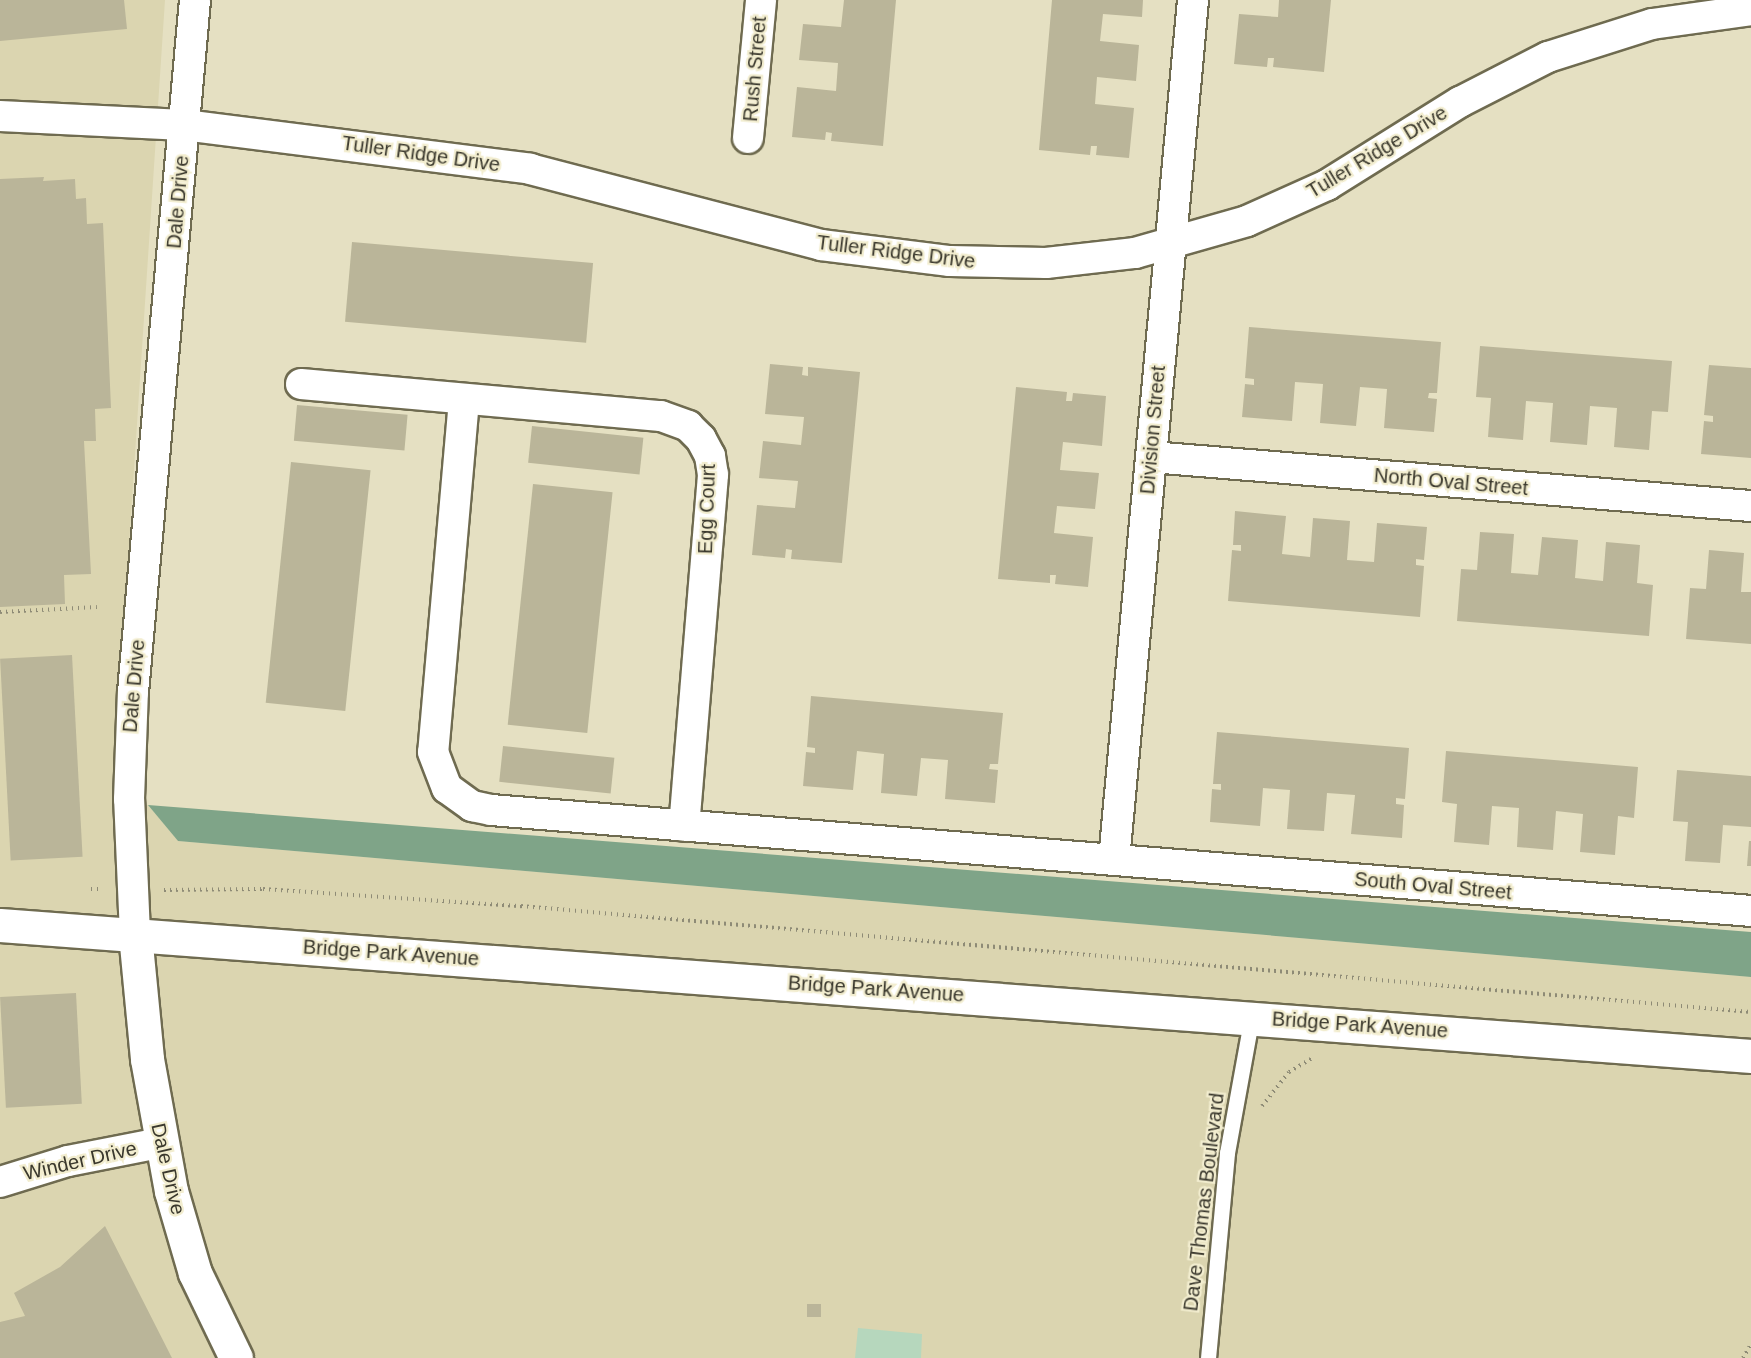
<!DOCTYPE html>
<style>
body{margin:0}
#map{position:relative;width:1751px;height:1358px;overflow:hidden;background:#e5e0c2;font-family:Helvetica,sans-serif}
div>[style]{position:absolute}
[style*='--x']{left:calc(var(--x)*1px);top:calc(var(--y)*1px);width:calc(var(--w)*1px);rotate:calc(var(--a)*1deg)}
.built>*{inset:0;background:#dbd5b0}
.green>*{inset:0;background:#b6d7bd}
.forest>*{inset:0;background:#7fa488}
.building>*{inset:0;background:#bab599;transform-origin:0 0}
.path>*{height:4px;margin-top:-2px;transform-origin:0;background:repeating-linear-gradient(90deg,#8e8b76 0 1.5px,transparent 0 6px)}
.roads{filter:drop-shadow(2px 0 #6f6b50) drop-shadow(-2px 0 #6f6b50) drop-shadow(0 2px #6f6b50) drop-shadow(0 -2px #6f6b50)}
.service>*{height:15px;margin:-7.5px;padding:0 7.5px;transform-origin:7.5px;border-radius:7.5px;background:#fff}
.minor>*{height:30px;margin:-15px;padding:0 15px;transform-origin:15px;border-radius:15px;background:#fff}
.tertiary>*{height:33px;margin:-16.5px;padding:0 16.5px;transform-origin:16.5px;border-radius:16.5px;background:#fff}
span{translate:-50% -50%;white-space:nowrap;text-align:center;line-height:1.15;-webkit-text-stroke:4.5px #f2edcf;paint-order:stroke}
.street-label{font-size:20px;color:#3a382d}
</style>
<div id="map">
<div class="built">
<i style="clip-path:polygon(0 0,165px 0,112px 803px,148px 805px,178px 841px,1751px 977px,1751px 1358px,0 1358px)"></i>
</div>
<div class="green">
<i style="clip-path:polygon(858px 1328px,922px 1334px,921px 1358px,855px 1358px)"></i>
</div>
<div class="forest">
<i style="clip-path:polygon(148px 805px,1751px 932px,1751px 977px,178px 841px)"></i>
</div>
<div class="building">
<i style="clip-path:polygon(0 0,124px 0,127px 29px,0 41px)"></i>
<i style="clip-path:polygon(844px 0,896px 0,883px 146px,831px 141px,832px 133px,826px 132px,825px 140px,792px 137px,797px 87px,836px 91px,838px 63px,799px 60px,803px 24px,841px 27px)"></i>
<i style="clip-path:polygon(1052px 0,1143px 0,1142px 17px,1103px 14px,1100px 41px,1139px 45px,1136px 81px,1097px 77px,1095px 104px,1134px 108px,1129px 158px,1096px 155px,1097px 146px,1091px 146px,1090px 155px,1039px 150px)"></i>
<i style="clip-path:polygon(1279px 0,1331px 0,1324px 72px,1273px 67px,1274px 58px,1268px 58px,1267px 67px,1234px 64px,1239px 14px,1278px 17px)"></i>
<i style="clip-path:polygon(44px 177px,43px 181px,75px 179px,76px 199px,86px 198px,87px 224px,103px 223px,111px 408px,95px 409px,96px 441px,84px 441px,91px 574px,64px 575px,65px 604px,0 607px,0 179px)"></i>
<i style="left:352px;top:242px;width:242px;height:80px;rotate:5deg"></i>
<i style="clip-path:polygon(1249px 327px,1441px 342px,1437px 393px,1429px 393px,1428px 398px,1437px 399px,1434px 432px,1384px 428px,1387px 389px,1360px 387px,1356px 426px,1320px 423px,1323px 384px,1295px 382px,1292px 421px,1242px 417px,1245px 384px,1254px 385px,1254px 379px,1245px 378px)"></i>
<i style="clip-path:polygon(1480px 346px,1672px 361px,1668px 412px,1652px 411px,1649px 450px,1614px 447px,1617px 408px,1590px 406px,1587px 445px,1550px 442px,1553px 403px,1526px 401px,1523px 440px,1488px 437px,1491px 398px,1476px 397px)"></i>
<i style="clip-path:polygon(770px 364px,803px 367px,802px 375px,808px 376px,808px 367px,860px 372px,842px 563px,791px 559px,792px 550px,786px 549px,785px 558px,752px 555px,757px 505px,795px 508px,798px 481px,759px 478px,763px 441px,801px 445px,804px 417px,765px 414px)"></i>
<i style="clip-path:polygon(1709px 365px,1751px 368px,1751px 458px,1701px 454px,1704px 421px,1713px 422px,1713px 416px,1704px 415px)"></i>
<i style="clip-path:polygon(1016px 387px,1067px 392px,1066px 401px,1072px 401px,1073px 393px,1106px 396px,1102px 446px,1063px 442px,1060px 470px,1099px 473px,1095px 509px,1057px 506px,1054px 533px,1093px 537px,1088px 587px,1055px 584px,1056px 575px,1050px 575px,1050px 583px,998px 579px)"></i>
<i style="left:297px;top:405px;width:111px;height:36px;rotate:5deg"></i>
<i style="left:532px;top:426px;width:112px;height:37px;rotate:6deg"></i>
<i style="left:291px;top:462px;width:80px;height:242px;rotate:6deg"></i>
<i style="left:533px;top:484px;width:80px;height:242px;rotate:6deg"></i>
<i style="clip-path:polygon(1235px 511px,1286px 516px,1282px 554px,1310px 557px,1313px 518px,1350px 521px,1347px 560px,1374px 562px,1377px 523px,1427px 527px,1424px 560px,1416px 559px,1416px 565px,1424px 566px,1420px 617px,1228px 601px,1232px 550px,1241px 551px,1241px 545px,1233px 545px)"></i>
<i style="clip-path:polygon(1480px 532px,1514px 534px,1511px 573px,1538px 575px,1542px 537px,1578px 540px,1575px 578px,1603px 581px,1606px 542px,1640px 545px,1637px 583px,1653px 585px,1649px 636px,1457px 621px,1461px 569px,1477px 570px)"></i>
<i style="clip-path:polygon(1709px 550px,1744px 553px,1741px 592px,1751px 592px,1751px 644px,1686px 639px,1690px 588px,1706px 589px)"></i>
<i style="left:72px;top:655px;width:202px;height:72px;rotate:87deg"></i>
<i style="clip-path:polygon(811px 696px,1003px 713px,998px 764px,990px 764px,989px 769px,998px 770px,995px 803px,945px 799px,948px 760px,921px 758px,917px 796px,881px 793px,884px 754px,857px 751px,853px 790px,803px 786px,806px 752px,815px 753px,815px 748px,807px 747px)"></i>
<i style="clip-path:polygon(1217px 732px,1409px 748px,1405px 799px,1396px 798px,1396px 804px,1404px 805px,1402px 838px,1351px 834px,1355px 795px,1327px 793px,1324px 831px,1287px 829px,1290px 790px,1263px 788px,1260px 826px,1210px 822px,1212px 789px,1221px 790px,1221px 784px,1213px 784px)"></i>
<i style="left:503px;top:746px;width:112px;height:36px;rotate:6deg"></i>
<i style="clip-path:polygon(1446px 751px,1638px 767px,1634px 818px,1618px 816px,1615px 855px,1580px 852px,1583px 814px,1556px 811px,1553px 850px,1517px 847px,1519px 808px,1492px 806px,1489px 845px,1454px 842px,1457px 804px,1442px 802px)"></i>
<i style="clip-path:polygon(1677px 770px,1751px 776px,1751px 827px,1723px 825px,1720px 863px,1685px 861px,1688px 822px,1673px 821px)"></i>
<i style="clip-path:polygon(1749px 841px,1751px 841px,1751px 866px,1747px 866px)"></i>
<i style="left:76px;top:993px;width:111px;height:76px;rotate:87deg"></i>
<i style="clip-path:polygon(105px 1226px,172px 1358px,0 1358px,0 1322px,25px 1316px,14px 1293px,60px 1267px)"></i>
<i style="left:807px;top:1304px;width:14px;height:13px"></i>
</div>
<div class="path">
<i style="--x:0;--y:612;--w:97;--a:-3"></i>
<i style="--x:91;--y:889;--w:11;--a:0"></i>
<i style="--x:164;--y:890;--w:99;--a:-0.6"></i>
<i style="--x:263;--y:889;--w:259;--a:3.8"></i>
<i style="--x:521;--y:906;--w:1235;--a:4.93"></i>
<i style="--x:1262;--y:1106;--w:43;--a:-51.5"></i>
<i style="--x:1289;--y:1072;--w:27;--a:-31"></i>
<i style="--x:1743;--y:1358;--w:16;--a:-60"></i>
</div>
<div class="roads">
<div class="service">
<i style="--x:1208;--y:1358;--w:206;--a:-84.7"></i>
<i style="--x:1227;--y:1153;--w:139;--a:-79.7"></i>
</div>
<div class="minor">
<i style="--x:0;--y:116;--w:184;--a:2.8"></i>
<i style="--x:184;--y:125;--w:349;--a:7.2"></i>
<i style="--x:530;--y:169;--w:301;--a:14.6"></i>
<i style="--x:821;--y:245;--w:130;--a:7.1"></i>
<i style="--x:950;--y:261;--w:96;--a:1.2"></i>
<i style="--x:1046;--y:263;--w:90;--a:-6.4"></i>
<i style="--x:1135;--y:253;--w:116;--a:-15.9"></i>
<i style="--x:1247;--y:221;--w:88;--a:-24.2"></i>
<i style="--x:1327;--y:185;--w:157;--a:-32"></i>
<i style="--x:1460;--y:102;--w:99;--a:-27.1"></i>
<i style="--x:1548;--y:57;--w:109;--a:-17.6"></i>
<i style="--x:1652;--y:24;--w:100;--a:-8"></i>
<i style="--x:748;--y:138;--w:139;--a:-84.6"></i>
<i style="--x:301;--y:384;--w:361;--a:5.1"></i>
<i style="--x:661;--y:416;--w:29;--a:20"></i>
<i style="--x:688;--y:426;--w:18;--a:45"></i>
<i style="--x:701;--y:439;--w:19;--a:62"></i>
<i style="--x:710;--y:456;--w:19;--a:81"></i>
<i style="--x:713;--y:475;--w:352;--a:94.7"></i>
<i style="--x:464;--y:400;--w:353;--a:95"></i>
<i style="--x:433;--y:752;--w:39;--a:69"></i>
<i style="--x:447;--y:788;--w:31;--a:36"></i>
<i style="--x:472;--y:806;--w:19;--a:12"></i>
<i style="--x:491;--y:810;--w:1264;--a:4.58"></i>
<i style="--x:1151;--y:457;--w:602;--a:4.67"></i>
<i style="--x:1114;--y:860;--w:864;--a:-84.75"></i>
<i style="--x:135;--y:934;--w:135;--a:-92.5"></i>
<i style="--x:129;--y:799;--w:107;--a:-87.9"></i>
<i style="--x:133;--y:692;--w:695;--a:-84.88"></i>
<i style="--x:0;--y:1182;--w:71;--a:-17.2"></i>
<i style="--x:68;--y:1161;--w:94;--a:-11.1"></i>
</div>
<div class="tertiary">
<i style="--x:0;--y:925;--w:1756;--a:4.28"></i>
<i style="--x:135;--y:934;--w:126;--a:84.5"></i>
<i style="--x:147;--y:1059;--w:134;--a:79.7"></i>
<i style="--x:171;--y:1191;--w:85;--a:73.7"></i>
<i style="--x:195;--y:1273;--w:94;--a:64.2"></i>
</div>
</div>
<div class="street-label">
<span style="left:755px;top:69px;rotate:-85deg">Rush Street</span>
<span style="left:1377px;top:152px;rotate:-31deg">Tuller Ridge Drive</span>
<span style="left:421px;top:154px;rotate:8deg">Tuller Ridge Drive</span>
<span style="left:178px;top:202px;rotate:-85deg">Dale Drive</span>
<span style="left:896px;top:252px;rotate:7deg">Tuller Ridge Drive</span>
<span style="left:1153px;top:430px;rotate:-85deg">Division Street</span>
<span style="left:1451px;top:482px;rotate:5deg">North Oval Street</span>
<span style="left:707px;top:509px;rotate:-88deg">Egg Court</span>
<span style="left:134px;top:686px;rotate:-85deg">Dale Drive</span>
<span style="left:1433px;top:886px;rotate:5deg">South Oval Street</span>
<span style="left:391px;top:953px;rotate:4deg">Bridge Park Avenue</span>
<span style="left:876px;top:989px;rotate:4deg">Bridge Park Avenue</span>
<span style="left:1360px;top:1025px;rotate:4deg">Bridge Park Avenue</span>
<span style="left:80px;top:1161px;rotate:-13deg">Winder Drive</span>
<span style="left:168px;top:1169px;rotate:77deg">Dale Drive</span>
<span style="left:1204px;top:1202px;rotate:-83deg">Dave Thomas Boulevard</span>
</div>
</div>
